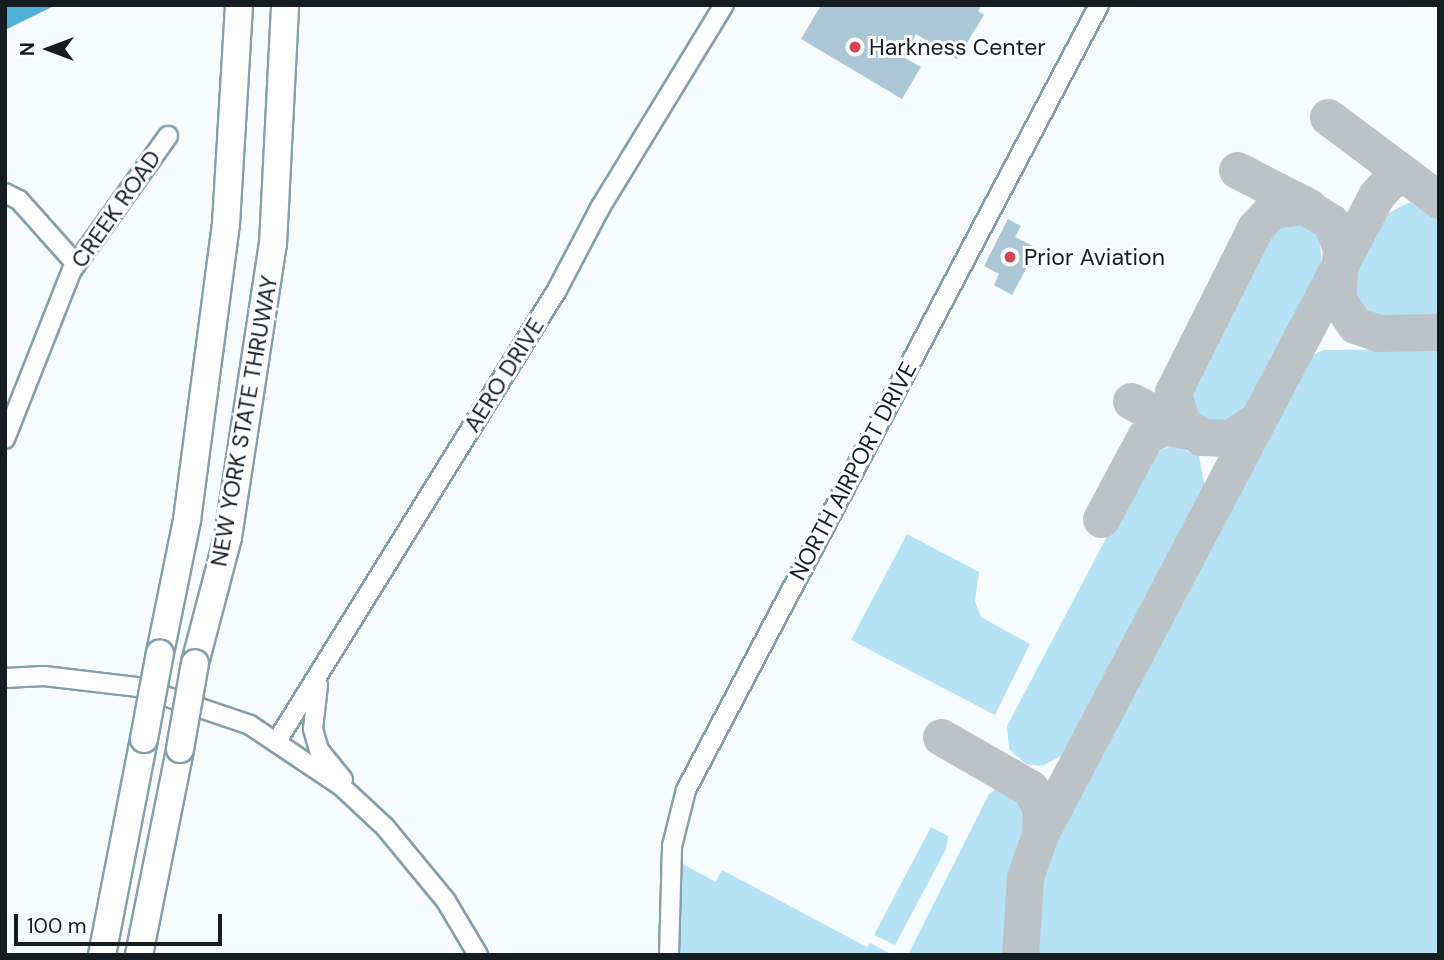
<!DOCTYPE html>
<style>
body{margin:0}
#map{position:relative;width:1444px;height:960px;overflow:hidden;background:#f6fbfe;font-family:"DM Sans",sans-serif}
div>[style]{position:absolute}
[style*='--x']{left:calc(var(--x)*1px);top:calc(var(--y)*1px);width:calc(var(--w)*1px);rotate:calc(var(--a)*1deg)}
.green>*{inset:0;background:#b6e2f6}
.water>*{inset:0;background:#51b0d7}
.taxiway>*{height:37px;margin:-18.5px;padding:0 18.5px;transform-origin:18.5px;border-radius:18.5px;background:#bcc3c6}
.building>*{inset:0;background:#acc8d6}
.roads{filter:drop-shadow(2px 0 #85a0ad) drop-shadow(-2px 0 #85a0ad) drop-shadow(0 2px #85a0ad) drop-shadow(0 -2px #85a0ad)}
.minor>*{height:18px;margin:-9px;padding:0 9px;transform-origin:9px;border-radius:9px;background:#fff}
.highway>*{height:26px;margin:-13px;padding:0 13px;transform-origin:13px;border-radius:13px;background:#fff}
.bridges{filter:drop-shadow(2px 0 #85a0ad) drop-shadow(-2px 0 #85a0ad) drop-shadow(0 2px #85a0ad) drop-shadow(0 -2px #85a0ad)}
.highway-bridge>*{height:26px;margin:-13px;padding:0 13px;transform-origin:13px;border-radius:13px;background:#fff}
.dots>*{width:19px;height:19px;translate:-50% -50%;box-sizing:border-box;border:4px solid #fff;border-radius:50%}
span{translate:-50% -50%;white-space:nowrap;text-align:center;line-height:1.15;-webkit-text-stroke:6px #fff;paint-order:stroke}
.poi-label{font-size:23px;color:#131d22}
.left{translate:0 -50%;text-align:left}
.street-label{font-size:23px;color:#131d22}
.frame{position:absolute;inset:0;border:7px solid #131d22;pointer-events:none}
.north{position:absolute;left:14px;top:14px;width:70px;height:70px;-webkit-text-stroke:5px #fff;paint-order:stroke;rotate:270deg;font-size:19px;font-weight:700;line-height:28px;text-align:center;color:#131d22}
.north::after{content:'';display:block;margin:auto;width:24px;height:32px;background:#131d22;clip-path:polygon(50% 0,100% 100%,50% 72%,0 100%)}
.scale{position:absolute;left:14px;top:914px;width:208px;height:32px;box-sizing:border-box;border:4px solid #131d22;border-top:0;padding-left:9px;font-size:21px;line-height:24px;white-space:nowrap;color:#131d22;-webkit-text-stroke:5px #fff;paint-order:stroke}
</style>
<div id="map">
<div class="green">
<i style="clip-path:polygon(1410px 202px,1439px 221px,1439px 317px,1371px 315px,1354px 299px,1352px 276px,1384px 215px)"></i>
<i style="clip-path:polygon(1293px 220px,1319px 234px,1322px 265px,1245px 411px,1226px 423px,1203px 420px,1189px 402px,1188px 382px,1268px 230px)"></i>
<i style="clip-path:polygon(1439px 349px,1439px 955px,1036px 955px,1040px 883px,1048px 852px,1309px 357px,1323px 350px)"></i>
<i style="clip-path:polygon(1173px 445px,1199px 456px,1205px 487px,1063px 755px,1042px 766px,1026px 764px,1009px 749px,1007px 726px,1150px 455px)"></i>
<i style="clip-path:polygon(907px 534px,979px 572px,975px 601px,981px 617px,1030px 644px,995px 715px,851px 640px)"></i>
<i style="clip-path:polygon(999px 787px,1020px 799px,1026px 818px,1010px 871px,1004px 955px,908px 955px,989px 794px)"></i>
<i style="clip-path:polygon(931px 827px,948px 836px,946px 849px,895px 945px,874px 935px)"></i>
<i style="clip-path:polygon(679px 862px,716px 882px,722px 870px,867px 947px,870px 943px,891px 954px,678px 955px)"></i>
</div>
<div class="water">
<i style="clip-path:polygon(5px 5px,56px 5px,5px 30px)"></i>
</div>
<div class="taxiway">
<i style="--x:1328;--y:117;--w:139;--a:36.8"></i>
<i style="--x:1237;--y:170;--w:81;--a:27.2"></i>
<i style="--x:1131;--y:401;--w:61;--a:27.4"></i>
<i style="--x:1257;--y:420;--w:32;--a:146"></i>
<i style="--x:1230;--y:438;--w:29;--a:-178"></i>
<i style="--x:1201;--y:437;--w:25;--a:-143"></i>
<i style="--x:1181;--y:422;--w:31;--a:-105"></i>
<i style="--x:1173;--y:392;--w:183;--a:-63.4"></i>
<i style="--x:1255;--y:228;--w:25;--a:-47"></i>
<i style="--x:1272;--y:210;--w:33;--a:-7"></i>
<i style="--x:1305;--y:206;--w:31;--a:32"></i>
<i style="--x:1331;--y:222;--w:28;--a:69"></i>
<i style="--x:1341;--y:248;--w:51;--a:94.5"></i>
<i style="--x:1337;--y:299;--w:32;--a:55"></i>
<i style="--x:1355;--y:325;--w:24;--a:19"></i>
<i style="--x:1378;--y:333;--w:61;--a:-0.9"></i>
<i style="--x:1101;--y:519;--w:93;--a:-61.8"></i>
<i style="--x:1145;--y:437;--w:22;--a:-30"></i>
<i style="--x:1164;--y:426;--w:25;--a:12"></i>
<i style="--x:941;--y:737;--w:103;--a:29.8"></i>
<i style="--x:1030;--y:788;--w:24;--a:62"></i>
<i style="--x:1041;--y:809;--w:25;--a:92"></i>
<i style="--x:1020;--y:955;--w:78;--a:-86.3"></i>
<i style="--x:1025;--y:877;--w:46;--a:-70.8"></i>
<i style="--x:1040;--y:834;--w:721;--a:-62.23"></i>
<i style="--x:1376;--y:196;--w:20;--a:-49"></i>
<i style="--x:1389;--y:181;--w:17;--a:-21"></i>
</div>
<div class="building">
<i style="clip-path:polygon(821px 5px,982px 5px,978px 11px,984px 15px,957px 59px,916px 34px,905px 58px,921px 67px,902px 99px,801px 39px)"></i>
<i style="clip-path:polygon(1008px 219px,1021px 226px,1015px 237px,1037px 248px,1012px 295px,994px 285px,999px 274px,984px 266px)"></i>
</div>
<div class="roads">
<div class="minor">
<i style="--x:5;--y:193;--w:16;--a:27"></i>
<i style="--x:19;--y:200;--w:86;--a:48.3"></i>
<i style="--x:5;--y:439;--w:182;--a:-68.4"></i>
<i style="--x:72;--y:270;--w:165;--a:-54.4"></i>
<i style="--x:5;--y:678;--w:39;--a:-3"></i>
<i style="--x:44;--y:676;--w:95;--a:6.7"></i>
<i style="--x:138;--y:687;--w:118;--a:18.7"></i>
<i style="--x:250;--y:725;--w:110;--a:33.8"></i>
<i style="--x:341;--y:786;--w:60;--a:43"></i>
<i style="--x:385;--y:827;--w:96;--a:50.5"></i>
<i style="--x:446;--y:901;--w:63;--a:59.3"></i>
<i style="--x:318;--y:685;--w:44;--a:96.5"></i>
<i style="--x:313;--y:729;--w:22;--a:74"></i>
<i style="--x:319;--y:750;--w:38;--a:51"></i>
<i style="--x:277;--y:741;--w:531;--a:-58.17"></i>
<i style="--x:557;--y:290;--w:93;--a:-62.3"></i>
<i style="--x:600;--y:208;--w:238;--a:-58.6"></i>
<i style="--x:669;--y:955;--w:109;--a:-88.4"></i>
<i style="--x:672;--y:846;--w:58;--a:-76"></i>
<i style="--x:686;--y:790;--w:887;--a:-62.25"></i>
</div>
<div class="highway">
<i style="--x:160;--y:653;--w:136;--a:-78.5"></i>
<i style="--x:187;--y:520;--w:299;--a:-82.5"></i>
<i style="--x:226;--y:224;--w:219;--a:-86.6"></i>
<i style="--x:195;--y:663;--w:130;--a:-75.3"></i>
<i style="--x:228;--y:537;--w:296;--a:-81.3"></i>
<i style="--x:273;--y:244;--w:239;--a:-87.1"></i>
<i style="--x:102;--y:955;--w:220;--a:-79"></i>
<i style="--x:139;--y:955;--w:210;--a:-78.7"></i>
</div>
</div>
<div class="bridges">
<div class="highway-bridge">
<i style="--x:144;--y:739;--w:87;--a:-79.5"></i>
<i style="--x:180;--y:749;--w:87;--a:-80.1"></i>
</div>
</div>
<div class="dots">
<i style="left:855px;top:47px;background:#d64555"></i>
<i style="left:1010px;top:257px;background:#d64555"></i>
</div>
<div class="poi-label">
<span class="left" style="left:869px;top:47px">Harkness Center</span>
<span class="left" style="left:1024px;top:257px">Prior Aviation</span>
</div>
<div class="street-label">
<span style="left:116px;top:209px;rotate:-55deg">CREEK ROAD</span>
<span style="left:504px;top:375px;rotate:-58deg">AERO DRIVE</span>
<span style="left:244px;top:421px;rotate:-80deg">NEW YORK STATE THRUWAY</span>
<span style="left:853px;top:471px;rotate:-62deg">NORTH AIRPORT DRIVE</span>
</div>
<div class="frame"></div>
<div class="north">N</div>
<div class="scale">100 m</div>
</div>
